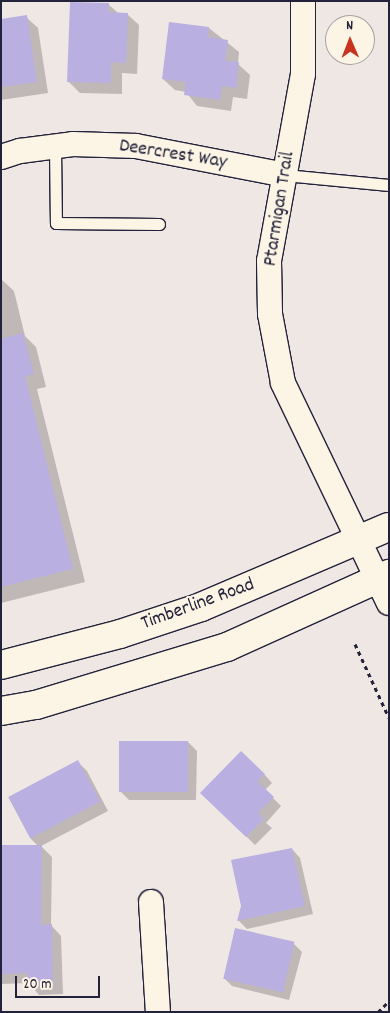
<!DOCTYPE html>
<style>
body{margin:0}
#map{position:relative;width:390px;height:1013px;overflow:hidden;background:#efe7e4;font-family:Dekko,sans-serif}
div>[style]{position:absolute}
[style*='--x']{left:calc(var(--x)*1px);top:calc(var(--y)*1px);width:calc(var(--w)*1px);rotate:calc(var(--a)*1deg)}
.shadow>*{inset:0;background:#0003}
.building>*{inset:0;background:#baafe1;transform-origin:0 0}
.path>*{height:3px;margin-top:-1.5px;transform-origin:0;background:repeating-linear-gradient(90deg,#22223b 0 4px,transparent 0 8px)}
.roads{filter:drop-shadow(1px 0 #22223b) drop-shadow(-1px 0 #22223b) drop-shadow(0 1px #22223b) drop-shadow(0 -1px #22223b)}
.service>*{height:11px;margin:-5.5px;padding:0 5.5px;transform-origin:5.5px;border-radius:5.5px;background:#fcf5e5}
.minor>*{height:24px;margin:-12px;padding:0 12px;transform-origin:12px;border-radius:12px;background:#fcf5e5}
.tertiary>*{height:28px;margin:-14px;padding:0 14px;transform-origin:14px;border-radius:14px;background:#fcf5e5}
span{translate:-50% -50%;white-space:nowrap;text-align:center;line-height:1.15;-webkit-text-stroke:4px #fcf5e5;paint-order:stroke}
.street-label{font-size:20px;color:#22223b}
.frame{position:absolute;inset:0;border:2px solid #22223b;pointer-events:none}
.north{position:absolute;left:325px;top:15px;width:50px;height:50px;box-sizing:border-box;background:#fcf5e5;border:1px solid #a5a1a1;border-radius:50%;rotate:359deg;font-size:14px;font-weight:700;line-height:20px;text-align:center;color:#22223b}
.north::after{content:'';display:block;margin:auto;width:18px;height:22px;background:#c8321e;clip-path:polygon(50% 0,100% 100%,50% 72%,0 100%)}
.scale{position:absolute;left:15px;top:976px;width:85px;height:22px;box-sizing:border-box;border:2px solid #22223b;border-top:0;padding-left:6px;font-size:15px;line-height:18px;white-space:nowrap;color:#22223b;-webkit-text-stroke:4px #fcf5e5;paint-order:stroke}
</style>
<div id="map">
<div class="shadow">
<i style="clip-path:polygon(108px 4px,118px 13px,127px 14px,139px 25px,137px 74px,122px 73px,122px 94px,80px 93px,68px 81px)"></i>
<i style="clip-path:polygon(26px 17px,38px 28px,48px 93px,1px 100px,1px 20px)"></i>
<i style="clip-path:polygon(209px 28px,239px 52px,238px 64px,250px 75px,247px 99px,233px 97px,231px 111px,197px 106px,186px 92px,175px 90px,163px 79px)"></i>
<i style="clip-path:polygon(1px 279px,14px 291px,25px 336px,36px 347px,46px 387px,37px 389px,85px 582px,1px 603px)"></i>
<i style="clip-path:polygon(188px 742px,197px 751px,196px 800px,129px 800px,120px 791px)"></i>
<i style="clip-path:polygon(78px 762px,87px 771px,108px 811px,41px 846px,52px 857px,51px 925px,61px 936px,63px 994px,39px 995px,29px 983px,1px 984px,1px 846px,39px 847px,31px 839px,9px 798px)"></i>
<i style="clip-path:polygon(264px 774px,272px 783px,265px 790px,281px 806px,266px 823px,272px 828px,255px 845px,202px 793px)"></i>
<i style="clip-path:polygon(292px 849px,300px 858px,313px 914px,247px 929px,238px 920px)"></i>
<i style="clip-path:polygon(293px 943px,302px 952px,289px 1000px,232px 986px,224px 978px)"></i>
</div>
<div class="building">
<i style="clip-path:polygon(70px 2px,109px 3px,108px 12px,128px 13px,126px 63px,111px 62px,111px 83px,67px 82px)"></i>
<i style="clip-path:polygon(27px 15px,37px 82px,1px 87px,1px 19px)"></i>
<i style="clip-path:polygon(169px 22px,209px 27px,208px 37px,228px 40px,225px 61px,239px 62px,236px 88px,222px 86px,220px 100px,184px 95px,186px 82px,162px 79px)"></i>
<i style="clip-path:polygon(23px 333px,34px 374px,25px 376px,73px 569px,1px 587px,1px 339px)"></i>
<i style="left:119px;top:741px;width:69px;height:51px"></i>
<i style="clip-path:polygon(241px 751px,265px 774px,257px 781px,274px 797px,258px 813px,264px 819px,246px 837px,200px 793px)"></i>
<i style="left:78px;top:760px;width:47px;height:79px;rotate:62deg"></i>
<i style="clip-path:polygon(1px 845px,42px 845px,41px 925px,52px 924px,53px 985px,28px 985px,28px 973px,1px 974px)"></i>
<i style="clip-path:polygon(292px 848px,305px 906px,237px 921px,241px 906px,231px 860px)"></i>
<i style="left:235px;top:928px;width:61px;height:52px;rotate:13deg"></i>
</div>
<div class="path">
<i style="--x:355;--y:644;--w:81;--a:65.3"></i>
<i style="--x:378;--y:1012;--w:16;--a:-45"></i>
</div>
<div class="roads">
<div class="service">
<i style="--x:55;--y:146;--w:77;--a:89.3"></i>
<i style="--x:56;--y:223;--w:103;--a:0.6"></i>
<i style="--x:285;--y:175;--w:104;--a:5.5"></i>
</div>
<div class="minor">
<i style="--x:303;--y:1;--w:73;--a:90"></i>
<i style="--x:303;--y:74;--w:190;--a:100.3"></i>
<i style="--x:269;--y:261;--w:53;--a:88.9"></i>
<i style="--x:270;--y:314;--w:70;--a:79.3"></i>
<i style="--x:283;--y:383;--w:244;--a:64.3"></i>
<i style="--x:1;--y:157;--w:20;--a:-18"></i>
<i style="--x:20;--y:151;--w:53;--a:-7.5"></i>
<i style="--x:73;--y:144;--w:63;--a:1.8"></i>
<i style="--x:136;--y:146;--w:152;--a:11"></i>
<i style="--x:151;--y:902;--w:110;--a:86.4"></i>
</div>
<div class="tertiary">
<i style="--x:1;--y:665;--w:123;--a:-14.6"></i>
<i style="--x:120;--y:634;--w:85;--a:-18.4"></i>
<i style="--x:201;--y:607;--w:204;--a:-23.1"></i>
<i style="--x:1;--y:711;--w:36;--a:-10"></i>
<i style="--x:36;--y:705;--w:200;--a:-16.9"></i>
<i style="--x:227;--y:647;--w:178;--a:-24.3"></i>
</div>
</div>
<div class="street-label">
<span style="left:173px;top:155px;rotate:9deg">Deercrest Way</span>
<span style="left:280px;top:209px;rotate:-81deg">Ptarmigan Trail</span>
<span style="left:198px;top:605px;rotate:-20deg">Timberline Road</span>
</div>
<div class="frame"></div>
<div class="north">N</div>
<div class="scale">20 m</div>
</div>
